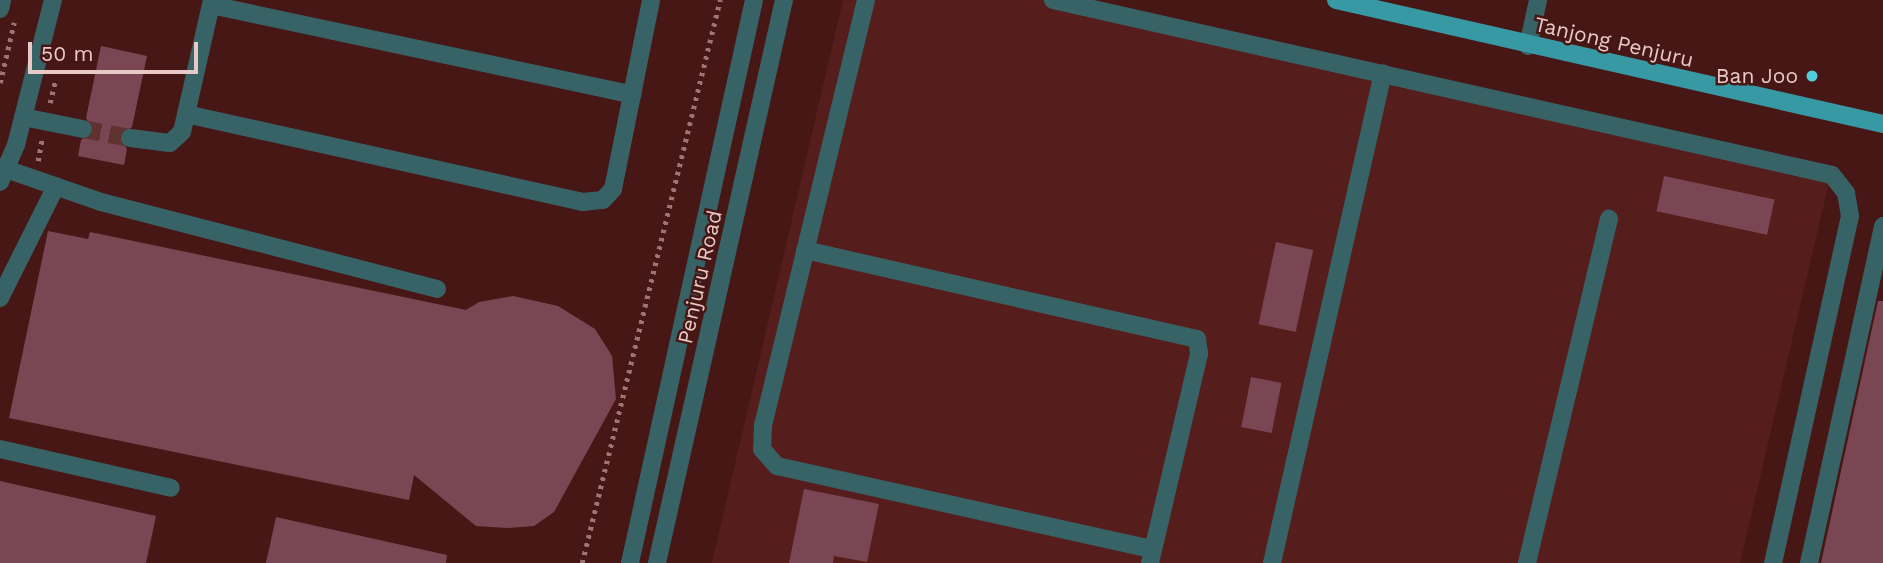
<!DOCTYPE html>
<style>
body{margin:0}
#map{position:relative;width:1883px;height:563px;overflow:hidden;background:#471716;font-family:"Work Sans",sans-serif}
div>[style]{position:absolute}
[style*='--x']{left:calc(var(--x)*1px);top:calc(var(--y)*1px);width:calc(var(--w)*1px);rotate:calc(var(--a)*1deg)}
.built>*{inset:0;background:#551e1c}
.building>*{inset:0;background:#7b4653;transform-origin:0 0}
.minor-tunnel>*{height:18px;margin-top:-9px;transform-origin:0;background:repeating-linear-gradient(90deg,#5f3230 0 18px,transparent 0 27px)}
.path>*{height:4.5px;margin-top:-2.25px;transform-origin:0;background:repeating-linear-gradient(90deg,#9d7573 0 3.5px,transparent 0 8.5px)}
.minor>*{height:18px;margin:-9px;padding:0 9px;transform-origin:9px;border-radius:9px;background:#376266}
.major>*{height:18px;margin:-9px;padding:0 9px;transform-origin:9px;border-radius:9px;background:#3799a3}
.dots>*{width:19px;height:19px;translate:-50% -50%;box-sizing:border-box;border:4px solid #471716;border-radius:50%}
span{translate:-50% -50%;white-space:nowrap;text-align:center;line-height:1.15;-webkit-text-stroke:5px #471716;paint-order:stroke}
.street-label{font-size:21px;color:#e9c9c5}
.poi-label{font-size:21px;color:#e9c9c5}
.right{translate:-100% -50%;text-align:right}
.scale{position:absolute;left:28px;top:42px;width:170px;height:32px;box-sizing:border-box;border:4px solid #e9c9c5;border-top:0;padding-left:9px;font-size:21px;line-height:24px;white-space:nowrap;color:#e9c9c5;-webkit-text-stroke:5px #471716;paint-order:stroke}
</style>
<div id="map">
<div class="built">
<i style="clip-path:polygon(843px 0,1056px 0,1830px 178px,1740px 563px,712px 563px)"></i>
</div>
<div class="building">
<i style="clip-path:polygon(101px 46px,147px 56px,132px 127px,119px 136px,127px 149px,124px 165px,78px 156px,81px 140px,94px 132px,86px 118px)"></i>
<i style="left:1664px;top:176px;width:113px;height:36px;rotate:12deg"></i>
<i style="clip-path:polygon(48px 231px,88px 239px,90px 232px,466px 310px,479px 302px,513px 296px,558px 306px,595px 329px,612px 356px,616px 399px,554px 512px,534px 526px,507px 528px,476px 526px,414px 475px,409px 500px,9px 418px)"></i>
<i style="left:1276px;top:242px;width:38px;height:84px;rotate:12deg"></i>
<i style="clip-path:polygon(1878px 301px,1883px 301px,1883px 563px,1821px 563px)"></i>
<i style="left:1251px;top:377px;width:31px;height:51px;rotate:11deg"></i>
<i style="clip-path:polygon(0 481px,156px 516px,146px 563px,0 563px)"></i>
<i style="clip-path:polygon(804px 489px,879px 504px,867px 562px,834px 556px,833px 563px,789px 563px)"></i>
<i style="clip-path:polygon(276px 517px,447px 555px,446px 563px,266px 563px)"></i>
</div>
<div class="minor-tunnel">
<i style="--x:83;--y:129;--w:48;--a:10.8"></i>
</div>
<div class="path">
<i style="--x:0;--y:83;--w:62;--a:-76.9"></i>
<i style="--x:50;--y:103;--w:23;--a:-77"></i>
<i style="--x:38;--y:161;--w:22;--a:-80"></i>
<i style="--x:582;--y:563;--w:580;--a:-76.23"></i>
</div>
<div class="minor">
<i style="--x:866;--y:0;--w:437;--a:103.6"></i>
<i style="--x:763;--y:425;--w:24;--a:92"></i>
<i style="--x:762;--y:449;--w:23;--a:49"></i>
<i style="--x:777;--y:466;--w:384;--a:12.5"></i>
<i style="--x:1053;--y:0;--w:798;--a:12.66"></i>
<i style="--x:1832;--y:175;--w:23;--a:52"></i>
<i style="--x:1846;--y:193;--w:23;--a:80"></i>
<i style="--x:1850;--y:216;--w:355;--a:102.5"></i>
<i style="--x:211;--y:5;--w:431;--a:12"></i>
<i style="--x:0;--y:9;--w:9;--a:-77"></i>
<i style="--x:1528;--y:46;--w:47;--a:-77.7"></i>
<i style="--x:186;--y:114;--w:407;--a:12.5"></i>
<i style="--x:583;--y:202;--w:20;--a:-6"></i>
<i style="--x:603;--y:200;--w:15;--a:-48"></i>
<i style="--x:613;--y:189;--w:193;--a:-78.6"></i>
<i style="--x:23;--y:117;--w:61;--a:11.3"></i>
<i style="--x:130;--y:138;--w:40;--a:7.1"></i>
<i style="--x:170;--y:143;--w:16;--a:-43"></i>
<i style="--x:182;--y:132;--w:135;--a:-77.2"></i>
<i style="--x:0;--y:167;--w:107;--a:19.1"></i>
<i style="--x:101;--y:202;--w:347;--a:14.5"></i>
<i style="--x:0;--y:182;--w:40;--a:-66.6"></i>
<i style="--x:16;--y:145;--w:150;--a:-75.7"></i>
<i style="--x:805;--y:250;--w:402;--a:12.8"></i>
<i style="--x:1197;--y:339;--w:15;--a:82"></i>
<i style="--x:1199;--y:354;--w:215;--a:103.2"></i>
<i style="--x:0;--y:298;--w:125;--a:-63.4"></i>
<i style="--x:0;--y:449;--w:175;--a:12.8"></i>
<i style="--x:630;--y:563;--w:576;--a:-77.58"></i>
<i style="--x:657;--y:563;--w:577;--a:-77.29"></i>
<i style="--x:1272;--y:563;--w:502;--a:-77.24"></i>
<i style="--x:1527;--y:563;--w:354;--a:-76.6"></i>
<i style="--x:1809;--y:563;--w:345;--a:-77.6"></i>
</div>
<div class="major">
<i style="--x:1336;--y:0;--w:561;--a:12.77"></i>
</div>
<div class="dots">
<i style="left:1812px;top:76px;background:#52cbd8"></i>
</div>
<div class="street-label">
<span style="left:1614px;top:42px;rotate:13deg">Tanjong Penjuru</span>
<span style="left:700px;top:277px;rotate:-77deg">Penjuru Road</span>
</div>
<div class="poi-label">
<span class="right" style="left:1798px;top:76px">Ban Joo</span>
</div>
<div class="scale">50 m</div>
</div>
